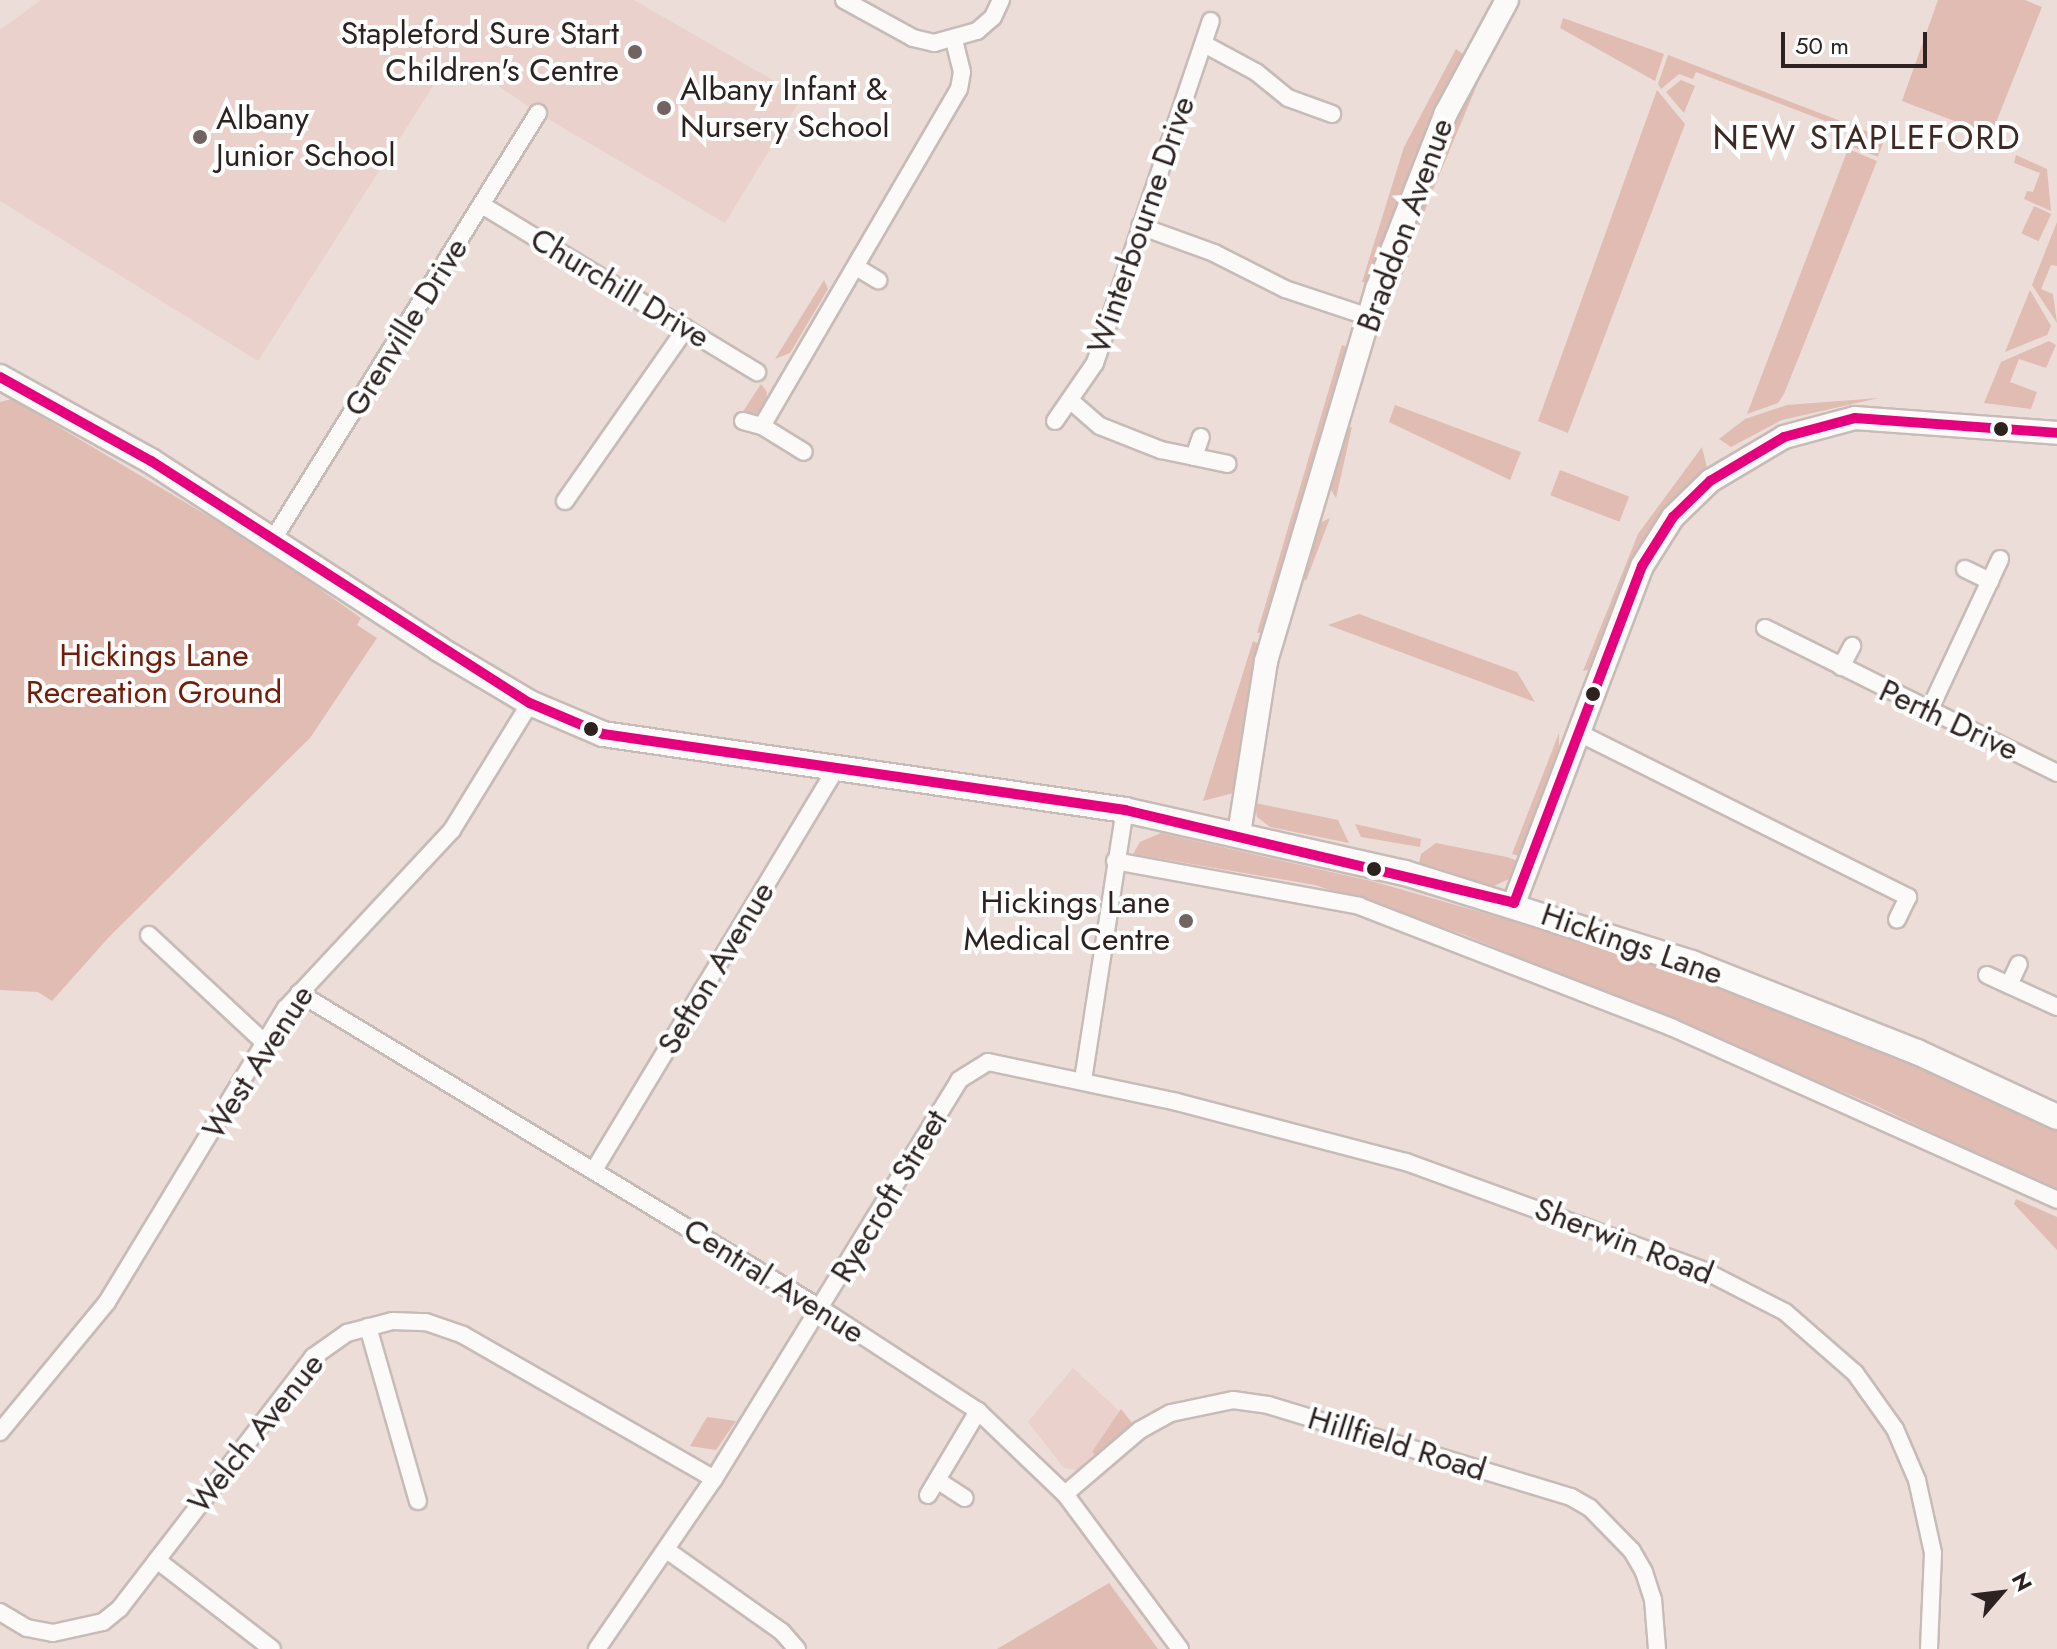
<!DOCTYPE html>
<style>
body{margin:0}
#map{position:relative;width:2057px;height:1649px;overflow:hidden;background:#ecddd9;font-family:Jost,sans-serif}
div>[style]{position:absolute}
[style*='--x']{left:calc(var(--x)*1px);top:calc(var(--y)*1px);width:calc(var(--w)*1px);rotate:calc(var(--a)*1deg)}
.built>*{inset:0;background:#ebd1cb}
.green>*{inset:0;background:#e0bcb3;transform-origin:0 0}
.roads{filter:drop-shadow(2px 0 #c7bbb8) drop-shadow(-2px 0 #c7bbb8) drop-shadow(0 2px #c7bbb8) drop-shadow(0 -2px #c7bbb8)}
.minor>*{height:16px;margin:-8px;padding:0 8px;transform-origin:8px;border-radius:8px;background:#fcfaf9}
.tertiary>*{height:22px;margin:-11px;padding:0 11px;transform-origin:11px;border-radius:11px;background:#fcfaf9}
.secondary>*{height:24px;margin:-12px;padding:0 12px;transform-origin:12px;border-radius:12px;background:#fcfaf9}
.bus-1>*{height:10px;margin:-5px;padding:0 5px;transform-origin:5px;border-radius:5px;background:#e5007d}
.dots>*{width:22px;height:22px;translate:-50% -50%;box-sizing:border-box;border:4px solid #fff;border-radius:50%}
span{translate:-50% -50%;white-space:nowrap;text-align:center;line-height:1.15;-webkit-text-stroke:8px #fff;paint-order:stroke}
.poi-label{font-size:32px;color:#2d2220}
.right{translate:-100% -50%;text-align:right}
.left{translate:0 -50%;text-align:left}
.street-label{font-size:32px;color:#2d2220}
.park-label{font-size:32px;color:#741c08}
.neighbourhood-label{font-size:34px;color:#3e2924;letter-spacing:2px}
.north{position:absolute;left:1961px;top:1553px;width:80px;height:80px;-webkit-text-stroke:6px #fff;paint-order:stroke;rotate:62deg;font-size:22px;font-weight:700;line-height:32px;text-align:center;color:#2d2220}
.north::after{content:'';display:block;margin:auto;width:28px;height:36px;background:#2d2220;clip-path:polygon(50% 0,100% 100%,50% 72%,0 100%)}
.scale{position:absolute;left:1781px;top:32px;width:146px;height:36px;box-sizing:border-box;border:4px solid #2d2220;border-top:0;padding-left:10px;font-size:24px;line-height:28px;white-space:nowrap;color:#2d2220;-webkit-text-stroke:6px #fff;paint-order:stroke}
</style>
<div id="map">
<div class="built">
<i style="clip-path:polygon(41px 0,634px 0,802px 97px,725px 223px,538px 113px,463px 62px,449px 61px,258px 361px,0 201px,0 30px)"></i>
<i style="clip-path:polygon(1073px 1368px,1133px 1424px,1077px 1470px,1064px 1468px,1028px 1422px)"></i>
</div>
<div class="green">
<i style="clip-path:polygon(1938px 0,2025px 0,2042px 7px,1991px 135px,1902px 101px)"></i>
<i style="clip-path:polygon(1563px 18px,1664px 54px,1655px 81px,1560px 28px)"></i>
<i style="clip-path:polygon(1456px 49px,1466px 56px,1417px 155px,1370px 283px,1362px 282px,1404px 147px)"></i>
<i style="clip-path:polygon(1490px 54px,1428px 202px,1401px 279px,1395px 272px,1447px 130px)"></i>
<i style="clip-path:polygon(1668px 55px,1851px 125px,1849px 130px,1696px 72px,1693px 79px,1679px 74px,1661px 89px,1658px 84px)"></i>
<i style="clip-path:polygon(1681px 80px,1695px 86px,1684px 113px,1666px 92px)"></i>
<i style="clip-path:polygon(1657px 90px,1685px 124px,1568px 433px,1538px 421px)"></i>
<i style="left:1856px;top:127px;width:31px;height:20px;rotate:21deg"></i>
<i style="clip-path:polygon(1848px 149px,1877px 161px,1784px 394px,1778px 403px,1747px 414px)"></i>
<i style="clip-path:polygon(2016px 155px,2047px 169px,2051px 211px,2024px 199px,2027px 191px,2033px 192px,2040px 173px,2014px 163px)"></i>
<i style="left:2034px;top:206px;width:19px;height:30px;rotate:25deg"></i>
<i style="clip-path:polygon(2057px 222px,2057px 266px,2051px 265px,2041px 289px,2053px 294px,2057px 323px,2032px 285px)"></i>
<i style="clip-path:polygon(824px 280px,828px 289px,790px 353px,775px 359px)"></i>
<i style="clip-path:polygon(2030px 290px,2051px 326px,2047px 335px,2005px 352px)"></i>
<i style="clip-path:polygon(2049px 341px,2056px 345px,2046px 368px,2019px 359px,2010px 382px,2037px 392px,2031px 409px,1984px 403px,2001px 362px)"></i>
<i style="clip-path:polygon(1342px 345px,1350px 348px,1265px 632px,1257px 633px)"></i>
<i style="clip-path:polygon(761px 384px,767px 392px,766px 406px,756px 414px,742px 413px)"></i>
<i style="clip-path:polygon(1879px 398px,1782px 420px,1731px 447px,1719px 439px,1745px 419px,1787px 405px)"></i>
<i style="clip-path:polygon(12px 399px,260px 547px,361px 618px,357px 625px,377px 638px,310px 738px,109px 937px,52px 1001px,38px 992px,0 990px,0 402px)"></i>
<i style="clip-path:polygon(1395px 405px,1521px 452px,1510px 480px,1389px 422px)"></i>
<i style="clip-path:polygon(1352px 427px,1336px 498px,1328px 485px,1346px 429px)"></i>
<i style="clip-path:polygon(1702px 447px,1707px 468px,1643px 540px,1591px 669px,1583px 671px,1638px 534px)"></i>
<i style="left:1560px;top:470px;width:74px;height:27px;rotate:21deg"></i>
<i style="clip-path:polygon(1330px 518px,1306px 581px,1301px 575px,1318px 524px)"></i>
<i style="clip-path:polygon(1359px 614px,1517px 672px,1535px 702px,1328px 625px)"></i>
<i style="clip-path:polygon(1253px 641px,1261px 645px,1237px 792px,1203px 801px)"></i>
<i style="clip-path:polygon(1559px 733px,1559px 750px,1519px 856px,1512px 854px)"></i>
<i style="clip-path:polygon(1255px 803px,1338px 820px,1349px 843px,1270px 827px,1257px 817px)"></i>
<i style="clip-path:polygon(1355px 824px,1421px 839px,1420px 847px,1361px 837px)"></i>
<i style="clip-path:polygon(1161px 833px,1375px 882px,1684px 970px,1939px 1074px,2057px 1131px,2057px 1191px,1872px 1104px,1465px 935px,1315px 885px,1133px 854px,1140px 842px)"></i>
<i style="clip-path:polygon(1436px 843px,1507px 857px,1518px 861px,1511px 878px,1494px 886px,1419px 863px,1421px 854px)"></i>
<i style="clip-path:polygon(2016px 1199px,2057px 1217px,2057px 1250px,2014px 1204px)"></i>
<i style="clip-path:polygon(1121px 1409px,1133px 1424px,1097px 1456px,1092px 1452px)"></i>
<i style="clip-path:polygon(707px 1417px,736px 1421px,716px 1450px,690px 1446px)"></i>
<i style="clip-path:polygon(1109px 1583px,1158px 1649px,997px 1649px)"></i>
</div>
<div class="roads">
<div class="minor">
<i style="--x:844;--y:0;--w:79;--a:28.8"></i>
<i style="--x:913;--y:38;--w:22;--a:13"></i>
<i style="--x:934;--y:43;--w:45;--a:-15.6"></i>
<i style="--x:977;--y:31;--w:21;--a:-41"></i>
<i style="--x:993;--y:17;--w:19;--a:-65"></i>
<i style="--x:1204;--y:44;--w:59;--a:28.3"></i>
<i style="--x:1256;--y:72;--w:41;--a:39.1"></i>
<i style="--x:1288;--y:98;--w:47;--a:20"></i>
<i style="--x:482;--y:205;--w:322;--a:31.3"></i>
<i style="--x:1140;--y:226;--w:79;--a:20"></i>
<i style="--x:1214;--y:253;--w:80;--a:26.9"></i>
<i style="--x:1285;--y:289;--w:89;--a:18.4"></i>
<i style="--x:856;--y:267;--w:26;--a:31"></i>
<i style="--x:1071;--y:401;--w:38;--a:41"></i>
<i style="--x:1100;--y:426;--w:66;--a:21.5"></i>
<i style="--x:1161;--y:450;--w:68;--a:11.8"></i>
<i style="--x:743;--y:421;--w:20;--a:15"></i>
<i style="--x:762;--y:426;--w:49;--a:31.8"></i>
<i style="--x:1055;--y:421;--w:70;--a:-55.4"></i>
<i style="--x:1095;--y:363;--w:361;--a:-71.3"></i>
<i style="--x:762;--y:426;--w:390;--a:-59.7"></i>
<i style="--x:959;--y:89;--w:17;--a:-80"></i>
<i style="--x:962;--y:72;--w:32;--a:-104"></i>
<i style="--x:1194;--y:457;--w:21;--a:-71"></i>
<i style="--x:565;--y:501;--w:211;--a:-55"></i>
<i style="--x:272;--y:541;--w:504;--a:-58.14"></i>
<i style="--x:1965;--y:569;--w:28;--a:26"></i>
<i style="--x:1765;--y:628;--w:326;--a:26.4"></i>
<i style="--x:1841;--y:667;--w:24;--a:-62"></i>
<i style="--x:1928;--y:713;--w:170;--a:-64.9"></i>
<i style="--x:1577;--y:732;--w:370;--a:26.5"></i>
<i style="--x:1908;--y:897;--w:25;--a:116"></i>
<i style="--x:1115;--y:861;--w:248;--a:10.4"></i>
<i style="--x:1359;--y:906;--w:335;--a:21.2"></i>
<i style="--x:1671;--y:1027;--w:423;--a:24.1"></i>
<i style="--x:149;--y:935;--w:158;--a:43"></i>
<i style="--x:1987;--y:975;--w:77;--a:24.6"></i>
<i style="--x:2009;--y:985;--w:23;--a:-65"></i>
<i style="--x:299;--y:993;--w:609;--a:31.16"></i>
<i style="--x:820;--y:1308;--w:189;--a:33.1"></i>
<i style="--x:978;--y:1411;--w:120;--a:43.7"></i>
<i style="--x:1065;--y:1494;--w:193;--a:53.4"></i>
<i style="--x:1083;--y:1080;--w:273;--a:-81.2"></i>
<i style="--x:594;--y:1170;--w:472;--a:-58.9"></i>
<i style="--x:368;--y:1327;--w:181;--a:74"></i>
<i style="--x:0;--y:1432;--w:168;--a:-50.5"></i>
<i style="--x:107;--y:1302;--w:344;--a:-58.7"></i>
<i style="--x:286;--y:1008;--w:243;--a:-47"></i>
<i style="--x:452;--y:830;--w:149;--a:-58.4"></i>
<i style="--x:937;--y:1480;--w:33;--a:33"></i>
<i style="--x:1065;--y:1494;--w:99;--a:-40.5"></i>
<i style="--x:1140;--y:1430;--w:35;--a:-29"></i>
<i style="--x:1171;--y:1413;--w:63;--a:-11.8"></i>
<i style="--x:1233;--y:1400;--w:35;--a:8"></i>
<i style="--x:1268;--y:1405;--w:317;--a:16.9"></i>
<i style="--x:1571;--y:1497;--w:22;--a:30"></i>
<i style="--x:1590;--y:1508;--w:60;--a:45.7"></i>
<i style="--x:1632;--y:1551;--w:24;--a:60"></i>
<i style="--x:1644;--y:1572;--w:28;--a:72"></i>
<i style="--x:1653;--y:1599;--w:50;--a:85.4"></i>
<i style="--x:928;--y:1495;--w:98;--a:-59.2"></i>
<i style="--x:668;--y:1551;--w:140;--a:35.4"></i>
<i style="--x:782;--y:1632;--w:23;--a:49"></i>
<i style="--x:157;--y:1560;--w:145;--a:37.7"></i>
<i style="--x:0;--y:1612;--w:31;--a:31"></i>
<i style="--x:27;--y:1628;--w:26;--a:11"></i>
<i style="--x:53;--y:1633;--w:51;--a:-12.4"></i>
<i style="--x:103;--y:1622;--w:22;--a:-39"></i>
<i style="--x:120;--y:1608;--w:317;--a:-52.4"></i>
<i style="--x:313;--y:1357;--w:42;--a:-35.2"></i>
<i style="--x:347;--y:1333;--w:47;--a:-14.9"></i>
<i style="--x:392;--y:1321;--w:34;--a:2"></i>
<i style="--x:426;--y:1322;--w:39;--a:19"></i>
<i style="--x:463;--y:1335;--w:289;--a:29.8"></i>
<i style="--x:597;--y:1649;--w:206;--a:-55.5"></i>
<i style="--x:714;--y:1479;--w:468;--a:-58.4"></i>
<i style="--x:959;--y:1080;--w:34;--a:-32"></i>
<i style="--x:988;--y:1062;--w:193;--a:11.9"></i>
<i style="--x:1177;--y:1102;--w:237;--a:14.7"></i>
<i style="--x:1406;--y:1162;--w:318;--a:20"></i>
<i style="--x:1705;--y:1271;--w:90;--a:27.1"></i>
<i style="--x:1785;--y:1312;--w:93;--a:41.1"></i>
<i style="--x:1855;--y:1373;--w:69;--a:54.5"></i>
<i style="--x:1895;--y:1429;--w:56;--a:66.7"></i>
<i style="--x:1917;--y:1480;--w:75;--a:77.6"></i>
<i style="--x:1933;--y:1553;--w:96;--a:92.4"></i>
</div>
<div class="tertiary">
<i style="--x:1239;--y:834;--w:175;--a:-81.1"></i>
<i style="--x:1266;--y:661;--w:388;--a:-73.4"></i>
<i style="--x:1377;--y:289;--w:189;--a:-68.6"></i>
<i style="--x:1446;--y:113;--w:128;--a:-61.6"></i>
<i style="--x:1514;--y:903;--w:360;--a:-69.2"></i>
<i style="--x:1642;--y:566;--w:58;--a:-57.7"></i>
<i style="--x:1673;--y:517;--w:52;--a:-44.2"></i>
<i style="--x:1710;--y:481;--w:86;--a:-30.7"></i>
<i style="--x:1784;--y:437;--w:73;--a:-15"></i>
<i style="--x:1855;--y:418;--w:203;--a:4.2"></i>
</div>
<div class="secondary">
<i style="--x:0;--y:377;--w:173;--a:29.1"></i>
<i style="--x:151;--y:461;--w:344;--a:33.1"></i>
<i style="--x:439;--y:649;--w:106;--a:30.7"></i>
<i style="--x:530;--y:703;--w:79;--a:23"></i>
<i style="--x:603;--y:734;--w:528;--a:8.28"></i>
<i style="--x:1125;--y:810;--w:287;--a:12.7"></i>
<i style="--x:1405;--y:873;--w:301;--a:17.4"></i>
<i style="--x:1692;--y:963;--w:242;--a:21.6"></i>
<i style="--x:1917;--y:1052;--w:154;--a:24.9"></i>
</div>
</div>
<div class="bus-1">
<i style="--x:0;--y:377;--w:173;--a:29.1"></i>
<i style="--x:151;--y:461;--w:450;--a:32.6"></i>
<i style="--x:530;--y:703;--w:79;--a:23"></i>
<i style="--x:603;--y:734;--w:528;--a:8.28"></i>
<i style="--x:1125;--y:810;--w:400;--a:13.4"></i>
<i style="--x:1514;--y:903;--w:360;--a:-69.2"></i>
<i style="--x:1642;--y:566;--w:58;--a:-57.7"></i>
<i style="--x:1673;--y:517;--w:52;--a:-44.2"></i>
<i style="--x:1710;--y:481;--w:86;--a:-30.7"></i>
<i style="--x:1784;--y:437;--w:73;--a:-15"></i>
<i style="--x:1855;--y:418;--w:203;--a:4.2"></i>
</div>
<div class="dots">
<i style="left:635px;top:52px;background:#706361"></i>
<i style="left:664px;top:108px;background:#706361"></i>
<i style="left:200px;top:137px;background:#706361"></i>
<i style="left:2001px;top:429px;background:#2d2220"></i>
<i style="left:1593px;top:694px;background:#2d2220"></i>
<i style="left:591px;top:729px;background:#2d2220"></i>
<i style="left:1374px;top:869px;background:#2d2220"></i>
<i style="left:1186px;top:921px;background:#706361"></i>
</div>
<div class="poi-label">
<span class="right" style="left:619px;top:52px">Stapleford Sure Start<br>Children's Centre</span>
<span class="left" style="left:680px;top:108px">Albany Infant &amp;<br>Nursery School</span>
<span class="left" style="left:216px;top:137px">Albany<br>Junior School</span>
<span class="right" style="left:1170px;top:921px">Hickings Lane<br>Medical Centre</span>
</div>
<div class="street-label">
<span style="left:1141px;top:225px;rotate:-71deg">Winterbourne Drive</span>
<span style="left:1405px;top:225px;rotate:-70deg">Braddon Avenue</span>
<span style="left:620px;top:288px;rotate:31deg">Churchill Drive</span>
<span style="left:406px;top:327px;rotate:-58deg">Grenville Drive</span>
<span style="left:1949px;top:720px;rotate:25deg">Perth Drive</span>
<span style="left:1632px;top:944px;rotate:19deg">Hickings Lane</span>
<span style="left:716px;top:968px;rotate:-59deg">Sefton Avenue</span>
<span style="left:258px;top:1062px;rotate:-57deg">West Avenue</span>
<span style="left:889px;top:1196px;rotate:-59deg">Ryecroft Street</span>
<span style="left:1624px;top:1241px;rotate:21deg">Sherwin Road</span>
<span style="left:774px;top:1281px;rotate:32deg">Central Avenue</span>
<span style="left:256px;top:1433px;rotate:-51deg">Welch Avenue</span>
<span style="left:1397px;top:1444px;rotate:17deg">Hillfield Road</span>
</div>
<div class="park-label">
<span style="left:154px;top:674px">Hickings Lane<br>Recreation Ground</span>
</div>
<div class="neighbourhood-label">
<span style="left:1867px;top:138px">NEW STAPLEFORD</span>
</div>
<div class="north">N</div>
<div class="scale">50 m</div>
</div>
